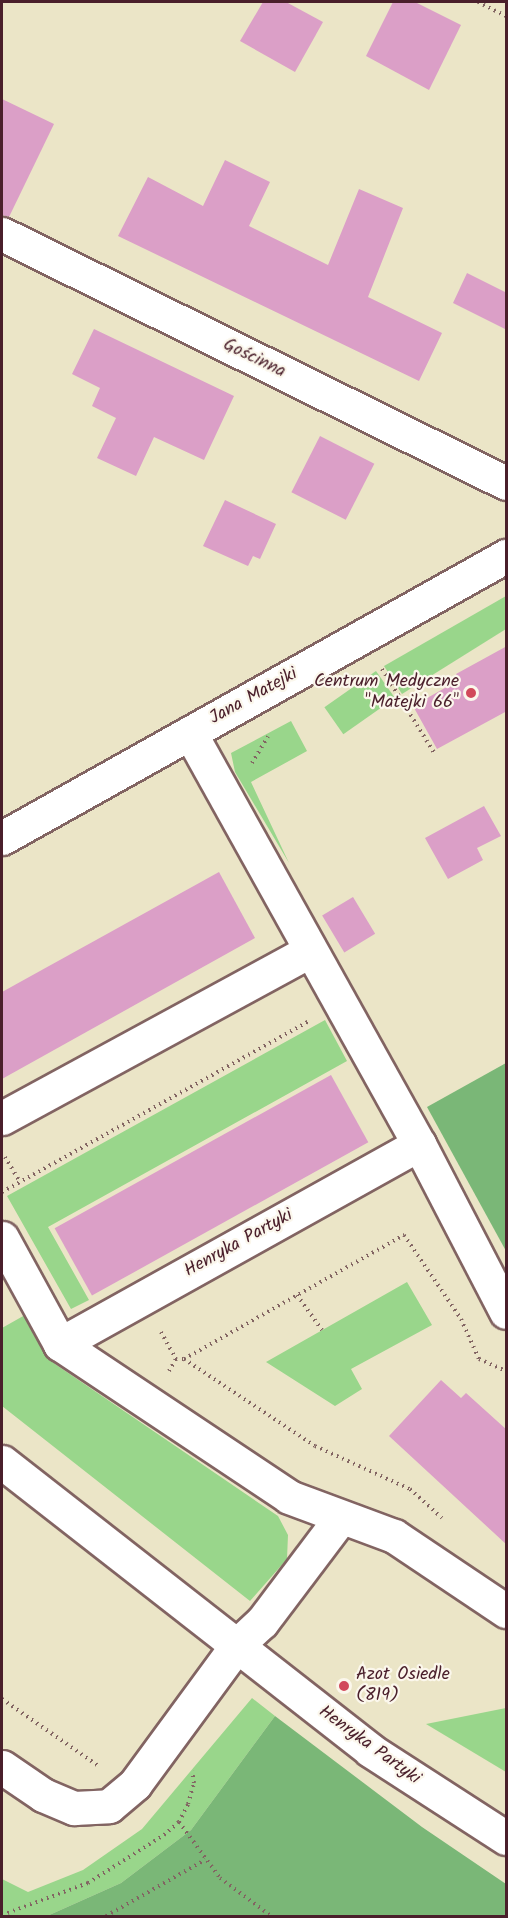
<!DOCTYPE html>
<meta charset="utf-8">
<style>
body{margin:0}
#map{position:relative;width:508px;height:1918px;overflow:hidden;background:#ebe5c7;font-family:Kalam,sans-serif}
div>[style]{position:absolute}
[style*='--x']{left:calc(var(--x)*1px);top:calc(var(--y)*1px);width:calc(var(--w)*1px);rotate:calc(var(--a)*1deg)}
.green>*{inset:0;background:#99d68b;transform-origin:0 0}
.forest>*{inset:0;background:#7ab777}
.building>*{inset:0;background:#db9fc7;transform-origin:0 0}
.path>*{height:4px;margin-top:-2px;transform-origin:0;background:repeating-linear-gradient(90deg,#826462 0 1.5px,transparent 0 6px)}
.roads{filter:drop-shadow(2px 0 #826462) drop-shadow(-2px 0 #826462) drop-shadow(0 2px #826462) drop-shadow(0 -2px #826462)}
.minor>*{height:33px;margin:-16.5px;padding:0 16.5px;transform-origin:16.5px;border-radius:16.5px;background:#fff}
.dots>*{width:16px;height:16px;translate:-50% -50%;box-sizing:border-box;border:3px solid #fbf7ec;border-radius:50%}
span{translate:-50% -50%;white-space:nowrap;text-align:center;line-height:1.15;-webkit-text-stroke:4.5px #fbf7ec;paint-order:stroke}
.street-label{font-size:18px;color:#4a1f2b}
.poi-label{font-size:18px;color:#4a1f2b}
.right{translate:-100% -50%;text-align:right}
.left{translate:0 -50%;text-align:left}
.frame{position:absolute;inset:0;border:3px solid #4a1f2b;pointer-events:none}
</style>
<div id="map">
<div class="green">
<i style="clip-path:polygon(506px 596px,506px 629px,402px 694px,384px 666px)"></i>
<i style="left:376px;top:671px;width:33px;height:63px;rotate:55deg"></i>
<i style="clip-path:polygon(291px 721px,307px 751px,251px 782px,289px 863px,235px 772px,231px 753px)"></i>
<i style="clip-path:polygon(325px 1020px,347px 1061px,48px 1227px,89px 1300px,71px 1309px,7px 1196px)"></i>
<i style="clip-path:polygon(407px 1282px,432px 1325px,351px 1369px,362px 1389px,335px 1406px,266px 1362px)"></i>
<i style="clip-path:polygon(25px 1315px,55px 1364px,278px 1516px,288px 1535px,287px 1559px,250px 1601px,2px 1406px,2px 1328px)"></i>
<i style="clip-path:polygon(252px 1698px,275px 1716px,191px 1830px,121px 1883px,47px 1916px,2px 1916px,2px 1879px,28px 1892px,83px 1870px,142px 1829px)"></i>
<i style="clip-path:polygon(506px 1708px,506px 1772px,426px 1724px)"></i>
</div>
<div class="forest">
<i style="clip-path:polygon(506px 1063px,506px 1251px,427px 1107px)"></i>
<i style="clip-path:polygon(275px 1716px,422px 1827px,506px 1884px,506px 1916px,47px 1916px,121px 1883px,191px 1830px)"></i>
</div>
<div class="building">
<i style="clip-path:polygon(263px 2px,286px 2px,323px 22px,295px 72px,240px 41px)"></i>
<i style="clip-path:polygon(393px 2px,415px 2px,461px 25px,429px 90px,366px 56px)"></i>
<i style="clip-path:polygon(2px 99px,54px 124px,9px 217px,2px 215px)"></i>
<i style="clip-path:polygon(225px 160px,270px 182px,249px 226px,328px 265px,359px 189px,403px 208px,368px 297px,442px 333px,419px 381px,118px 236px,148px 177px,203px 206px)"></i>
<i style="clip-path:polygon(467px 273px,507px 293px,507px 330px,453px 303px)"></i>
<i style="clip-path:polygon(94px 329px,234px 396px,204px 460px,154px 437px,136px 476px,97px 458px,116px 418px,92px 406px,100px 388px,72px 374px)"></i>
<i style="left:320px;top:436px;width:61px;height:63px;rotate:27deg"></i>
<i style="clip-path:polygon(225px 500px,276px 524px,260px 559px,253px 556px,248px 566px,203px 546px)"></i>
<i style="clip-path:polygon(507px 646px,507px 711px,437px 749px,413px 706px,459px 680px,456px 674px)"></i>
<i style="clip-path:polygon(484px 806px,501px 836px,477px 848px,483px 860px,448px 879px,425px 838px)"></i>
<i style="clip-path:polygon(219px 872px,255px 938px,2px 1079px,2px 992px)"></i>
<i style="left:353px;top:897px;width:43px;height:36px;rotate:59deg"></i>
<i style="left:331px;top:1075px;width:77px;height:316px;rotate:61deg"></i>
<i style="clip-path:polygon(441px 1380px,461px 1398px,466px 1393px,507px 1430px,507px 1545px,389px 1436px)"></i>
</div>
<div class="path">
<i style="--x:478;--y:2;--w:31;--a:27"></i>
<i style="--x:382;--y:669;--w:100;--a:58.1"></i>
<i style="--x:252;--y:763;--w:31;--a:-59"></i>
<i style="--x:5;--y:1157;--w:29;--a:59"></i>
<i style="--x:2;--y:1192;--w:350;--a:-29.1"></i>
<i style="--x:297;--y:1295;--w:43;--a:54.5"></i>
<i style="--x:161;--y:1332;--w:31;--a:61"></i>
<i style="--x:176;--y:1359;--w:8;--a:0"></i>
<i style="--x:184;--y:1359;--w:157;--a:33.6"></i>
<i style="--x:315;--y:1446;--w:104;--a:24.4"></i>
<i style="--x:410;--y:1489;--w:43;--a:42.2"></i>
<i style="--x:184;--y:1359;--w:253;--a:-29.4"></i>
<i style="--x:404;--y:1235;--w:102;--a:55.8"></i>
<i style="--x:461;--y:1319;--w:44;--a:65.8"></i>
<i style="--x:479;--y:1359;--w:30;--a:24"></i>
<i style="--x:169;--y:1371;--w:14;--a:-60"></i>
<i style="--x:2;--y:1699;--w:116;--a:34.8"></i>
<i style="--x:179;--y:1822;--w:69;--a:53.8"></i>
<i style="--x:220;--y:1878;--w:64;--a:36.7"></i>
<i style="--x:2;--y:1915;--w:92;--a:-20.4"></i>
<i style="--x:88;--y:1883;--w:90;--a:-32.3"></i>
<i style="--x:164;--y:1835;--w:20;--a:-41"></i>
<i style="--x:179;--y:1822;--w:20;--a:-63"></i>
<i style="--x:188;--y:1804;--w:22;--a:-74"></i>
<i style="--x:194;--y:1783;--w:12;--a:-99"></i>
<i style="--x:106;--y:1916;--w:114;--a:-29.5"></i>
</div>
<div class="roads">
<div class="minor">
<i style="--x:2;--y:234;--w:562;--a:26.29"></i>
<i style="--x:190;--y:733;--w:470;--a:60.9"></i>
<i style="--x:419;--y:1144;--w:189;--a:62.6"></i>
<i style="--x:2;--y:838;--w:578;--a:-29.23"></i>
<i style="--x:2;--y:1118;--w:350;--a:-28.5"></i>
<i style="--x:2;--y:1238;--w:121;--a:61.3"></i>
<i style="--x:60;--y:1344;--w:275;--a:33.7"></i>
<i style="--x:289;--y:1497;--w:112;--a:20.4"></i>
<i style="--x:394;--y:1536;--w:135;--a:33.8"></i>
<i style="--x:60;--y:1344;--w:411;--a:-29.1"></i>
<i style="--x:2;--y:1462;--w:467;--a:38"></i>
<i style="--x:370;--y:1750;--w:162;--a:32.9"></i>
<i style="--x:2;--y:1767;--w:50;--a:34.3"></i>
<i style="--x:43;--y:1795;--w:34;--a:23"></i>
<i style="--x:74;--y:1808;--w:35;--a:-3"></i>
<i style="--x:109;--y:1806;--w:34;--a:-40"></i>
<i style="--x:135;--y:1784;--w:172;--a:-53.7"></i>
<i style="--x:237;--y:1645;--w:34;--a:-43"></i>
<i style="--x:262;--y:1622;--w:131;--a:-53"></i>
</div>
</div>
<div class="dots">
<i style="left:471px;top:693px;background:#d1495b"></i>
<i style="left:344px;top:1686px;background:#d1495b"></i>
</div>
<div class="street-label">
<span style="left:254px;top:359px;rotate:26deg">Gościnna</span>
<span style="left:254px;top:697px;rotate:-29deg">Jana Matejki</span>
<span style="left:239px;top:1244px;rotate:-29deg">Henryka Partyki</span>
<span style="left:369px;top:1746px;rotate:36deg">Henryka Partyki</span>
</div>
<div class="poi-label">
<span class="right" style="left:459px;top:693px">Centrum Medyczne<br>"Matejki 66"</span>
<span class="left" style="left:356px;top:1686px">Azot Osiedle<br>(819)</span>
</div>
<div class="frame"></div>
</div>
